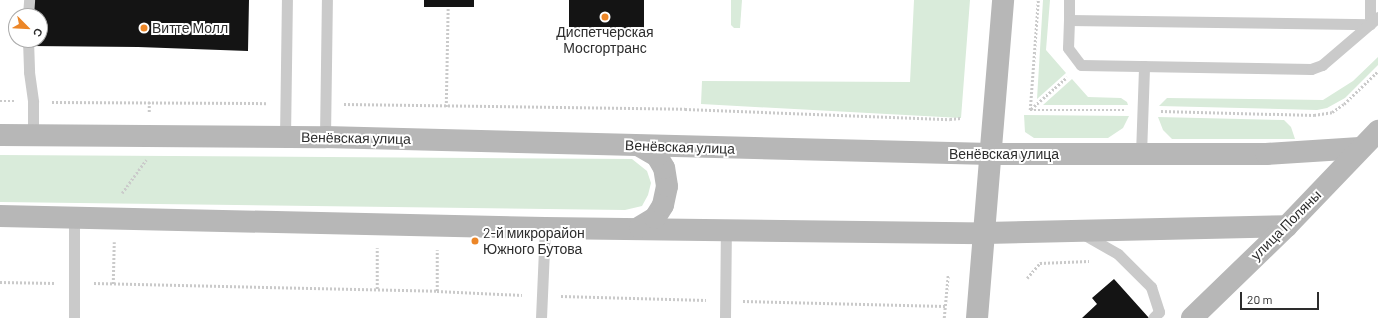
<!DOCTYPE html>
<meta charset="utf-8">
<style>
body{margin:0}
#map{position:relative;width:1378px;height:318px;overflow:hidden;background:#fff;font-family:Barlow,sans-serif}
div>[style]{position:absolute}
[style*='--x']{left:calc(var(--x)*1px);top:calc(var(--y)*1px);width:calc(var(--w)*1px);rotate:calc(var(--a)*1deg)}
.green>*{inset:0;background:#d9ebda}
.building>*{inset:0;background:#141414;transform-origin:0 0}
.path>*{height:2.5px;margin-top:-1.25px;transform-origin:0;background:repeating-linear-gradient(90deg,#cacaca 0 2px,transparent 0 4px)}
.lane>*{height:11px;margin:-5.5px;padding:0 5.5px;transform-origin:5.5px;border-radius:5.5px;background:#cacaca}
.secondary>*{height:22px;margin:-11px;padding:0 11px;transform-origin:11px;border-radius:11px;background:#b7b7b7}
.dots>*{width:11px;height:11px;translate:-50% -50%;box-sizing:border-box;border:2px solid #fff;border-radius:50%}
span{translate:-50% -50%;white-space:nowrap;text-align:center;line-height:1.15;-webkit-text-stroke:4px #fff;paint-order:stroke}
.poi-label{font-size:14px;color:#2d2d2d}
.left{translate:0 -50%;text-align:left}
.street-label{font-size:14px;color:#2d2d2d}
.north{position:absolute;left:8px;top:8px;width:40px;height:40px;box-sizing:border-box;background:#fff;border:1px solid #ababab;border-radius:50%;rotate:114deg;font-size:11px;font-weight:700;line-height:16px;text-align:center;color:#2d2d2d}
.north::after{content:'';display:block;margin:auto;width:14px;height:18px;background:#ec8627;clip-path:polygon(50% 0,100% 100%,50% 72%,0 100%)}
.scale{position:absolute;left:1240px;top:292px;width:79px;height:18px;box-sizing:border-box;border:2px solid #2d2d2d;border-top:0;padding-left:5px;font-size:12px;line-height:14px;white-space:nowrap;color:#2d2d2d;-webkit-text-stroke:3px #fff;paint-order:stroke}
</style>
<div id="map">
<div class="green">
<i style="clip-path:polygon(731px 0,742px 0,740px 28px,734px 28px,731px 25px)"></i>
<i style="clip-path:polygon(914px 0,970px 0,961px 118px,701px 104px,702px 81px,910px 82px)"></i>
<i style="clip-path:polygon(1043px 0,1050px 0,1046px 50px,1066px 73px,1037px 99px)"></i>
<i style="clip-path:polygon(1378px 57px,1378px 65px,1345px 98px,1327px 108px,1317px 110px,1159px 106px,1167px 98px,1323px 100px,1353px 81px)"></i>
<i style="clip-path:polygon(1072px 79px,1088px 97px,1121px 98px,1127px 102px,1128px 105px,1043px 105px)"></i>
<i style="clip-path:polygon(1024px 115px,1129px 116px,1123px 128px,1108px 138px,1034px 138px,1025px 132px)"></i>
<i style="clip-path:polygon(1158px 117px,1284px 120px,1291px 127px,1295px 139px,1172px 139px,1163px 130px)"></i>
<i style="clip-path:polygon(0 155px,632px 159px,647px 171px,651px 183px,648px 195px,642px 206px,625px 210px,0 202px)"></i>
</div>
<div class="building">
<i style="clip-path:polygon(32px 0,249px 0,248px 51px,138px 47px,31px 46px,31px 40px,40px 40px,40px 16px,31px 16px)"></i>
<i style="left:424px;top:0;width:50px;height:7px"></i>
<i style="left:569px;top:0;width:75px;height:33px"></i>
<i style="clip-path:polygon(1114px 279px,1149px 318px,1082px 318px,1097px 304px,1092px 298px)"></i>
</div>
<div class="path">
<i style="--x:0;--y:101;--w:15;--a:0"></i>
<i style="--x:52;--y:102;--w:215;--a:0.3"></i>
<i style="--x:344;--y:104;--w:341;--a:0.8"></i>
<i style="--x:685;--y:109;--w:265;--a:2.2"></i>
<i style="--x:950;--y:119;--w:11;--a:-5"></i>
<i style="--x:446;--y:107;--w:100;--a:-88.9"></i>
<i style="--x:1031;--y:109;--w:48;--a:-41.6"></i>
<i style="--x:1030;--y:110;--w:94;--a:0"></i>
<i style="--x:1030;--y:110;--w:110;--a:-85.8"></i>
<i style="--x:1161;--y:111;--w:153;--a:1.5"></i>
<i style="--x:1314;--y:115;--w:18;--a:-9"></i>
<i style="--x:1332;--y:112;--w:14;--a:-34"></i>
<i style="--x:1344;--y:104;--w:47;--a:-44.1"></i>
<i style="--x:149;--y:112;--w:10;--a:-90"></i>
<i style="--x:122;--y:193;--w:41;--a:-54"></i>
<i style="--x:1027;--y:278;--w:20;--a:-49"></i>
<i style="--x:1040;--y:263;--w:49;--a:-2.3"></i>
<i style="--x:0;--y:282;--w:55;--a:1"></i>
<i style="--x:94;--y:283;--w:343;--a:1.3"></i>
<i style="--x:437;--y:291;--w:85;--a:2.7"></i>
<i style="--x:113;--y:284;--w:42;--a:-88.6"></i>
<i style="--x:377;--y:289;--w:41;--a:-90"></i>
<i style="--x:437;--y:291;--w:41;--a:-90"></i>
<i style="--x:561;--y:296;--w:145;--a:1.6"></i>
<i style="--x:743;--y:301;--w:202;--a:1.4"></i>
<i style="--x:944;--y:318;--w:43;--a:-84.7"></i>
</div>
<div class="lane">
<i style="--x:1069;--y:0;--w:20;--a:90"></i>
<i style="--x:1069;--y:20;--w:301;--a:0.8"></i>
<i style="--x:1370;--y:24;--w:24;--a:-90"></i>
<i style="--x:28;--y:16;--w:16;--a:-86"></i>
<i style="--x:1069;--y:20;--w:28;--a:92"></i>
<i style="--x:1068;--y:48;--w:21;--a:53"></i>
<i style="--x:1081;--y:65;--w:230;--a:1"></i>
<i style="--x:1311;--y:69;--w:12;--a:-20"></i>
<i style="--x:1322;--y:65;--w:74;--a:-40.6"></i>
<i style="--x:28;--y:40;--w:32;--a:88"></i>
<i style="--x:29;--y:72;--w:30;--a:82"></i>
<i style="--x:33;--y:102;--w:33;--a:90"></i>
<i style="--x:325;--y:137;--w:137;--a:-89.2"></i>
<i style="--x:285;--y:138;--w:138;--a:-89.2"></i>
<i style="--x:1141;--y:154;--w:88;--a:-88"></i>
<i style="--x:1083;--y:234;--w:40;--a:29.7"></i>
<i style="--x:1118;--y:254;--w:47;--a:45"></i>
<i style="--x:1151;--y:287;--w:26;--a:72"></i>
<i style="--x:1159;--y:312;--w:8;--a:135"></i>
<i style="--x:74;--y:318;--w:100;--a:-90"></i>
<i style="--x:541;--y:318;--w:90;--a:-87.5"></i>
<i style="--x:725;--y:318;--w:89;--a:-89.4"></i>
</div>
<div class="secondary">
<i style="--x:0;--y:135;--w:325;--a:0.4"></i>
<i style="--x:325;--y:137;--w:666;--a:1.46"></i>
<i style="--x:991;--y:154;--w:275;--a:0"></i>
<i style="--x:1266;--y:154;--w:94;--a:-3.7"></i>
<i style="--x:0;--y:216;--w:545;--a:1.26"></i>
<i style="--x:545;--y:228;--w:440;--a:0.7"></i>
<i style="--x:985;--y:233;--w:302;--a:-1.3"></i>
<i style="--x:640;--y:227;--w:17;--a:-31"></i>
<i style="--x:655;--y:218;--w:15;--a:-58"></i>
<i style="--x:663;--y:205;--w:19;--a:-78"></i>
<i style="--x:667;--y:186;--w:18;--a:-99"></i>
<i style="--x:664;--y:168;--w:14;--a:-120"></i>
<i style="--x:657;--y:156;--w:20;--a:-150"></i>
<i style="--x:977;--y:318;--w:319;--a:-85.3"></i>
<i style="--x:1192;--y:318;--w:132;--a:-44.1"></i>
<i style="--x:1287;--y:226;--w:132;--a:-46.2"></i>
</div>
<div class="dots">
<i style="left:605px;top:17px;background:#ec8627"></i>
<i style="left:144px;top:28px;background:#ec8627"></i>
<i style="left:475px;top:241px;background:#ec8627"></i>
</div>
<div class="poi-label">
<span class="left" style="left:152px;top:28px">Витте Молл</span>
<span style="left:605px;top:40px">Диспетчерская<br>Мосгортранс</span>
<span class="left" style="left:483px;top:241px">2-й микрорайон<br>Южного Бутова</span>
</div>
<div class="street-label">
<span style="left:356px;top:138px;rotate:1deg">Венёвская улица</span>
<span style="left:680px;top:147px;rotate:2deg">Венёвская улица</span>
<span style="left:1004px;top:154px">Венёвская улица</span>
<span style="left:1286px;top:225px;rotate:-45deg">улица Поляны</span>
</div>
<div class="north">С</div>
<div class="scale">20 m</div>
</div>
